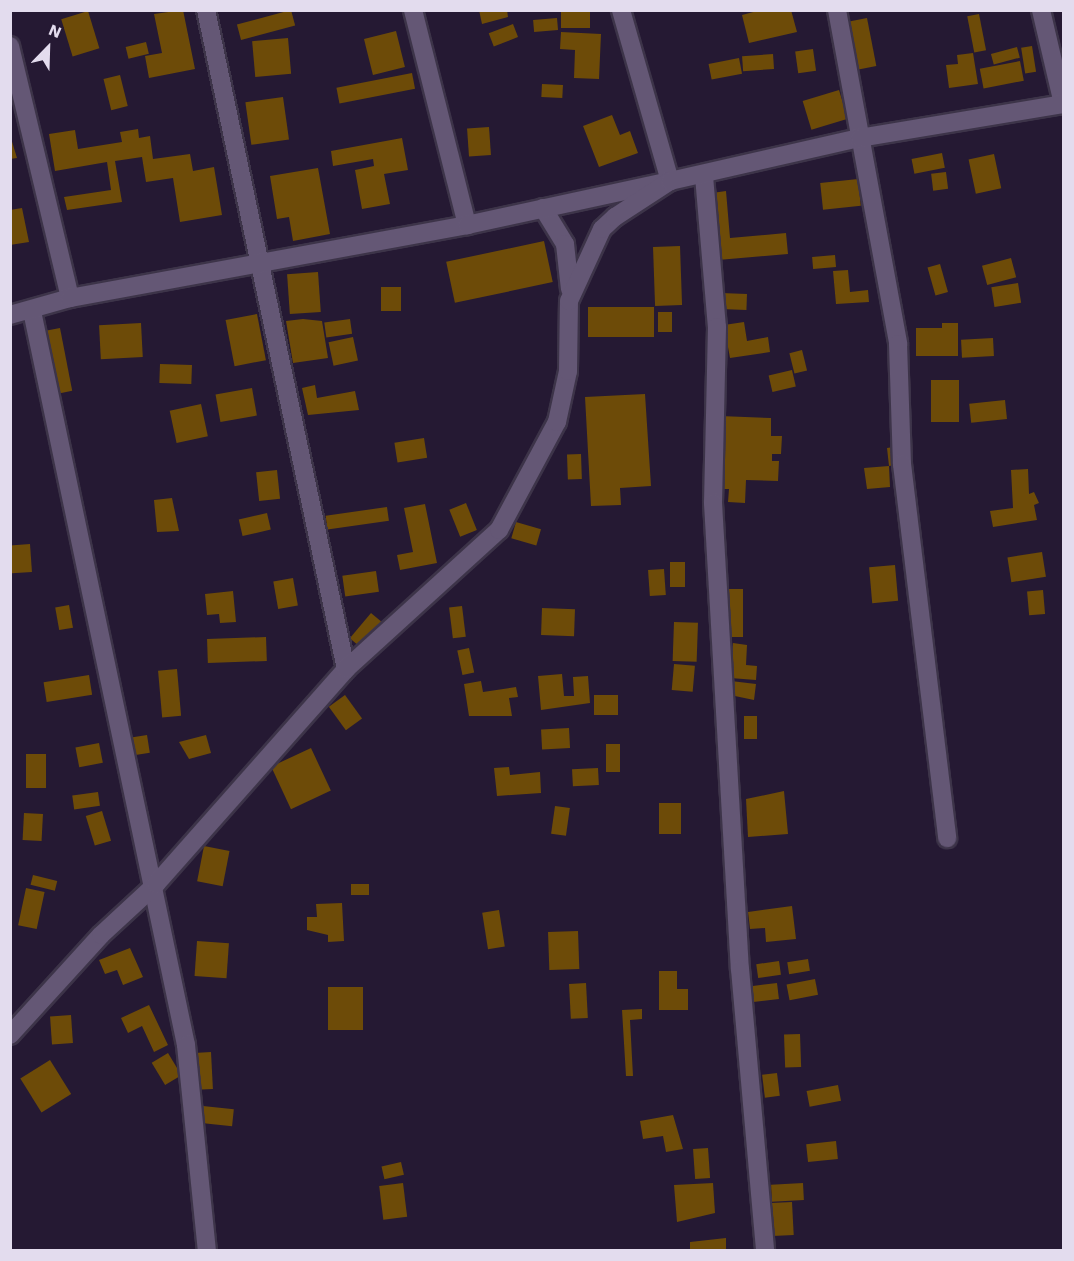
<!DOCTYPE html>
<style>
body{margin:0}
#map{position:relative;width:1074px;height:1261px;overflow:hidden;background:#251933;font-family:"Work Sans",sans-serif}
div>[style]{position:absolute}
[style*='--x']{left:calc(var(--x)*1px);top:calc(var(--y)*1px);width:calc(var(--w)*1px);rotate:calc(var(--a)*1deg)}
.building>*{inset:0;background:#6d4b08;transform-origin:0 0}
.roads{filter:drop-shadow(2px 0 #3d3449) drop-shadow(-2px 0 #3d3449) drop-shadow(0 2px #3d3449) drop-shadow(0 -2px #3d3449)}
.minor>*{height:18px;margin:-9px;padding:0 9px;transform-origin:9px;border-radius:9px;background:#645775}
span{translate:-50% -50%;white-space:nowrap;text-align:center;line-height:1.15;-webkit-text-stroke:6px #251933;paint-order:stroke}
.frame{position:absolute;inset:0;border:12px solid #e3dcee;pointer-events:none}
.north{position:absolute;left:18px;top:18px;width:60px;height:60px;-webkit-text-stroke:4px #251933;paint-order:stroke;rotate:23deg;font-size:16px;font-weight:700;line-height:24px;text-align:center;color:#e3dcee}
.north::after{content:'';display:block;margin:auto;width:21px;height:27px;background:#e3dcee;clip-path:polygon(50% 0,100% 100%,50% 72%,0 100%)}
</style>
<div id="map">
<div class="building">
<i style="clip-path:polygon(183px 10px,195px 69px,149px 78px,145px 56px,162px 53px,154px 14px)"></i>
<i style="left:291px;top:10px;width:16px;height:56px;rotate:75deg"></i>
<i style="clip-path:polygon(479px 10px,507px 10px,508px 17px,482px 24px)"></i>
<i style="left:561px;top:10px;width:29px;height:18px"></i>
<i style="clip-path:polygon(761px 10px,791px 10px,797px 32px,749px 43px,742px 15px)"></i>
<i style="left:88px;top:11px;width:39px;height:28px;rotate:73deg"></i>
<i style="left:979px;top:14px;width:37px;height:12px;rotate:79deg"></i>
<i style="left:557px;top:18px;width:12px;height:24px;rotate:85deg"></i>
<i style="left:867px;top:18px;width:49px;height:22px;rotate:79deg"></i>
<i style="left:513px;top:24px;width:14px;height:26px;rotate:69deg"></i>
<i style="left:396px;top:31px;width:37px;height:33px;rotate:76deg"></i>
<i style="clip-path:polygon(561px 32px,601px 34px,599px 79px,574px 78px,575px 50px,560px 49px)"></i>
<i style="left:288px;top:38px;width:36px;height:36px;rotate:85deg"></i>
<i style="left:146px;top:42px;width:12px;height:21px;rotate:76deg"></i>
<i style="left:1032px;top:46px;width:26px;height:11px;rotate:81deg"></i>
<i style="left:1017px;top:47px;width:11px;height:27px;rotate:75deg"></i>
<i style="left:813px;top:49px;width:22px;height:18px;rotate:82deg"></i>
<i style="clip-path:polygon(973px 53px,978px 84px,949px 88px,946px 65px,958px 64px,957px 55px)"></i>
<i style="left:773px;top:54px;width:15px;height:31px;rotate:86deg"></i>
<i style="left:739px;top:58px;width:16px;height:31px;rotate:79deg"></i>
<i style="left:1020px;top:61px;width:20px;height:41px;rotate:79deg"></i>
<i style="left:412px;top:73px;width:16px;height:77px;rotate:79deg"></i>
<i style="left:120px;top:75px;width:32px;height:17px;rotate:76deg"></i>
<i style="left:542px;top:84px;width:21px;height:13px;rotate:3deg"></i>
<i style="left:839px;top:90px;width:30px;height:38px;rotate:73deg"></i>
<i style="left:283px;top:97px;width:43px;height:38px;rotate:82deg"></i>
<i style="clip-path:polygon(612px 115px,620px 135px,630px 131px,638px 153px,599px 167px,583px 126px)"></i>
<i style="left:489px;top:127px;width:28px;height:22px;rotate:86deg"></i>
<i style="clip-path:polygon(138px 129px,139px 138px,150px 136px,153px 159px,190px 154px,193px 171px,214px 167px,222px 215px,180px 222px,173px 178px,146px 182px,142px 157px,115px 161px,122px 202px,67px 210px,64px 197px,111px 190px,107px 162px,55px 171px,49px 134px,75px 130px,78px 149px,122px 142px,120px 132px)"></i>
<i style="clip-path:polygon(10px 135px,17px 158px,10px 159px)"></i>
<i style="clip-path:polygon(402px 138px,408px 170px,384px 174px,390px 204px,362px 209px,355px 170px,374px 166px,373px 159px,333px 166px,331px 151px)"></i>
<i style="left:942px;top:153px;width:15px;height:31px;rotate:79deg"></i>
<i style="left:994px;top:154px;width:35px;height:26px;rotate:78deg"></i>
<i style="clip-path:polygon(318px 168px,330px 234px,293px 241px,289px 217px,277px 219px,270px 176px)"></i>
<i style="left:946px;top:172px;width:17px;height:15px;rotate:83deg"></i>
<i style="left:858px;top:179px;width:27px;height:38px;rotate:84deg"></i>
<i style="clip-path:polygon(726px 191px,730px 238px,786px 233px,788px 254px,718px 260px,712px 193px)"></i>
<i style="clip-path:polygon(22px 208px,29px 242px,10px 245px,10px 210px)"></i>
<i style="left:544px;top:241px;width:42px;height:100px;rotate:78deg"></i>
<i style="left:680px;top:246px;width:59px;height:27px;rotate:88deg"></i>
<i style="left:835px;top:255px;width:12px;height:23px;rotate:85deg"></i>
<i style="left:1011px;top:258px;width:20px;height:30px;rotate:75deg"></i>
<i style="left:940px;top:264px;width:29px;height:13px;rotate:74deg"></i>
<i style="clip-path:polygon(848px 270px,850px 292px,868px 290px,869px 302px,836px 304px,833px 271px)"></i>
<i style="left:318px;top:272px;width:40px;height:31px;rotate:86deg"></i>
<i style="left:1018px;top:283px;width:20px;height:27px;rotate:81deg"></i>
<i style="left:381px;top:287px;width:20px;height:24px"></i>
<i style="left:721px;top:293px;width:26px;height:16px;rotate:2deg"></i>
<i style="left:588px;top:307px;width:66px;height:30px"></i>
<i style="left:658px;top:312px;width:14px;height:20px"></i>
<i style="left:257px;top:314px;width:47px;height:32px;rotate:79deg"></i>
<i style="clip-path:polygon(303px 319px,322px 321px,328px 358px,293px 363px,286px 321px)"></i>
<i style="left:350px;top:319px;width:15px;height:26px;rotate:82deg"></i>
<i style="clip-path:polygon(744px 322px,747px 341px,768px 337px,770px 352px,730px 358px,724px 325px)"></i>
<i style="left:141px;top:323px;width:34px;height:42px;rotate:87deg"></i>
<i style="clip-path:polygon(942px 323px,958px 323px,958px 356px,916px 356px,916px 328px,942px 328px)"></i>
<i style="left:60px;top:328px;width:64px;height:16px;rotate:79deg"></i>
<i style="left:353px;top:337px;width:24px;height:25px;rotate:78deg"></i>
<i style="left:993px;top:338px;width:18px;height:32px;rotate:87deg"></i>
<i style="left:802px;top:350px;width:21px;height:13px;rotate:76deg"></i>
<i style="left:160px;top:364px;width:32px;height:19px;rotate:2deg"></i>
<i style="left:792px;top:370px;width:17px;height:24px;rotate:77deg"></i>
<i style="left:931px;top:380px;width:28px;height:42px"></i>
<i style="clip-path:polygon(315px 385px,317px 398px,355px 391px,359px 410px,308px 415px,302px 388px)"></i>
<i style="left:252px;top:388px;width:28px;height:37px;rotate:80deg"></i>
<i style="clip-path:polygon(645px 394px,651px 486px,620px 488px,621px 505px,591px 506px,585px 397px)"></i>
<i style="left:1005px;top:400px;width:19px;height:36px;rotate:84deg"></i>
<i style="left:201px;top:404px;width:33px;height:32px;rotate:78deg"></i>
<i style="clip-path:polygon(720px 416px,771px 418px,771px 436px,782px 436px,781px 454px,772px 454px,772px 461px,779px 461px,778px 481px,746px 480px,745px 503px,728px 502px,729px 489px,718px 489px)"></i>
<i style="left:424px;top:438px;width:20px;height:30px;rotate:81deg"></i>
<i style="clip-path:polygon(900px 446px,902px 464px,889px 466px,890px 487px,867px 489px,864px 468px,889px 466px,887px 448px)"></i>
<i style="left:581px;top:454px;width:25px;height:14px;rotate:88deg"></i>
<i style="clip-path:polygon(1028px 469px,1029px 494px,1034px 492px,1039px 503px,1034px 505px,1037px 520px,993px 527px,990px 511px,1013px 508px,1011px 470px)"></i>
<i style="left:277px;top:470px;width:29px;height:21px;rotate:84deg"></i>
<i style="clip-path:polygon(172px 498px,179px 531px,157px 532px,154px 500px)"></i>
<i style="left:466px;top:503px;width:29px;height:18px;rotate:68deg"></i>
<i style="clip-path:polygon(425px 504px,437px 563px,400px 570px,397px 555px,413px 552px,404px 508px)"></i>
<i style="left:387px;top:507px;width:14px;height:62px;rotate:82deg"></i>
<i style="left:267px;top:513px;width:17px;height:29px;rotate:77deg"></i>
<i style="left:516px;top:522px;width:26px;height:17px;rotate:16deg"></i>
<i style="left:30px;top:544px;width:28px;height:20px;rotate:86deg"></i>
<i style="left:1042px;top:552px;width:25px;height:35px;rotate:81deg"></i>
<i style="left:670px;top:562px;width:15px;height:25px"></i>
<i style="left:895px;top:565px;width:36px;height:26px;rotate:85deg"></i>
<i style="left:664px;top:569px;width:26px;height:16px;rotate:86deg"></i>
<i style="left:376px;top:571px;width:21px;height:34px;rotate:82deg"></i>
<i style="left:293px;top:578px;width:28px;height:20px;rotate:80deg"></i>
<i style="left:723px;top:589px;width:20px;height:48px"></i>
<i style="left:1043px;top:590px;width:24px;height:16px;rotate:85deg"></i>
<i style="clip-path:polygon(233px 591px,236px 622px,220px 623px,219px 614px,207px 615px,205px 594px)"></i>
<i style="left:69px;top:605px;width:23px;height:14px;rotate:80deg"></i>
<i style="left:462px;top:606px;width:31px;height:13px;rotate:83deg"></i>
<i style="left:542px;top:608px;width:33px;height:27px;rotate:2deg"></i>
<i style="left:371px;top:613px;width:16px;height:33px;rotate:40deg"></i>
<i style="left:674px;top:622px;width:24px;height:39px;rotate:2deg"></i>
<i style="left:266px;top:637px;width:24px;height:59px;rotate:88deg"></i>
<i style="clip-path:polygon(733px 643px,747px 645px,746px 665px,757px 666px,756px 680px,730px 678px)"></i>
<i style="left:469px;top:648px;width:25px;height:12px;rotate:78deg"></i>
<i style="left:674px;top:664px;width:21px;height:26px;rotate:5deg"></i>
<i style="left:177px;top:669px;width:47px;height:19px;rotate:85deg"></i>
<i style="clip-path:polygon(562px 674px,564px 696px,574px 696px,573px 677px,588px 676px,590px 703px,541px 710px,538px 676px)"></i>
<i style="left:89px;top:675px;width:20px;height:46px;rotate:81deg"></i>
<i style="clip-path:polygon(481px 681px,483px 692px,516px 687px,518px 697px,509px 698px,512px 716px,469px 716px,464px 684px)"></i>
<i style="clip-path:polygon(731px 681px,756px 684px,754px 700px,730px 695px)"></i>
<i style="left:345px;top:695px;width:29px;height:20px;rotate:54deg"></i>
<i style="left:594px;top:695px;width:24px;height:20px"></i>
<i style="left:744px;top:716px;width:13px;height:23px"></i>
<i style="left:569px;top:728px;width:20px;height:28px;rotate:87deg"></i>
<i style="left:147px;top:735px;width:18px;height:16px;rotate:81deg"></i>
<i style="clip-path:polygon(206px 735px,211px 753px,189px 759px,179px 742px)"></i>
<i style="left:99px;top:743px;width:20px;height:24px;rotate:79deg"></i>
<i style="left:620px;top:744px;width:28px;height:14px;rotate:90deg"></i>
<i style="left:311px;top:748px;width:47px;height:44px;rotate:65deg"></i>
<i style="left:26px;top:754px;width:20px;height:34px"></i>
<i style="clip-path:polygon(509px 767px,510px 775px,540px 772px,541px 793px,497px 796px,494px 768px)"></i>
<i style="left:598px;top:768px;width:17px;height:26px;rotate:87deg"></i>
<i style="clip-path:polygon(784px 791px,788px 834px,748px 837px,746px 799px)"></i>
<i style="left:98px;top:792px;width:14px;height:26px;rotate:82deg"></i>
<i style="left:659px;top:803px;width:22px;height:31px"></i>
<i style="left:555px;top:806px;width:15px;height:28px;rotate:8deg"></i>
<i style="left:102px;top:811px;width:31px;height:17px;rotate:73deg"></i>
<i style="left:24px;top:813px;width:19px;height:27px;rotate:3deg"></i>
<i style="left:204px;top:846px;width:26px;height:36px;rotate:11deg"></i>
<i style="left:33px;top:875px;width:25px;height:10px;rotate:14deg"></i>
<i style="left:351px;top:884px;width:18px;height:11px"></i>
<i style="left:26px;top:888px;width:19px;height:38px;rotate:12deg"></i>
<i style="clip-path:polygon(342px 903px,344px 941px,328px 942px,328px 935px,307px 930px,307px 917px,317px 917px,316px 904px)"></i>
<i style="clip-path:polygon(792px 906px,796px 939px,766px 942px,765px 928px,750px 929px,748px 912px)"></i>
<i style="left:499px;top:910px;width:37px;height:17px;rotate:81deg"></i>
<i style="left:578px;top:931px;width:38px;height:30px;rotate:88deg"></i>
<i style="left:197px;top:941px;width:32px;height:35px;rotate:4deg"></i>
<i style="clip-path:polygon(130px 948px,143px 977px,123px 985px,117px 970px,105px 974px,99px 960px)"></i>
<i style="left:808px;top:959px;width:12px;height:21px;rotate:81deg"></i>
<i style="left:779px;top:961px;width:14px;height:23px;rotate:82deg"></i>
<i style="clip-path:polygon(659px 971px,677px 971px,677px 989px,688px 989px,688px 1010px,659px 1010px)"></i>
<i style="left:815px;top:979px;width:16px;height:29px;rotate:79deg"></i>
<i style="left:586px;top:983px;width:35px;height:17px;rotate:87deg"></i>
<i style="left:777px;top:983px;width:16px;height:28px;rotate:83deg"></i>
<i style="left:328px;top:987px;width:35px;height:43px"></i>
<i style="clip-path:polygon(149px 1005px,168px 1045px,154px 1052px,142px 1026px,128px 1033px,121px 1018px)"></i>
<i style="clip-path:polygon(642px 1009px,642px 1019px,630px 1020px,633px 1076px,626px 1076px,622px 1010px)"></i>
<i style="left:71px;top:1015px;width:28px;height:21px;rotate:86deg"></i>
<i style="left:800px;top:1034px;width:33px;height:16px;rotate:88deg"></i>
<i style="left:211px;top:1052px;width:37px;height:17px;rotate:87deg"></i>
<i style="left:168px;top:1053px;width:26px;height:19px;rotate:59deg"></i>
<i style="left:50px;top:1060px;width:40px;height:35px;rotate:58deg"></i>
<i style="left:777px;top:1073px;width:23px;height:15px;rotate:83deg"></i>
<i style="left:838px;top:1085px;width:16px;height:32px;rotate:79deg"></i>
<i style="left:203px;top:1106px;width:31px;height:17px;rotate:6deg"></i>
<i style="clip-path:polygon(673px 1115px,683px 1149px,666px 1152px,663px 1136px,643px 1139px,640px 1121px)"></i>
<i style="left:836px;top:1141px;width:18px;height:30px;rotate:84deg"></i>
<i style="left:708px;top:1148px;width:30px;height:15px;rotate:86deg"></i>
<i style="left:401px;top:1162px;width:13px;height:20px;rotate:77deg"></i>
<i style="left:403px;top:1183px;width:34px;height:24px;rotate:83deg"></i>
<i style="clip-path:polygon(713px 1183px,715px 1213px,677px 1222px,674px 1185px)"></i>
<i style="left:803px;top:1183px;width:17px;height:32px;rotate:87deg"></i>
<i style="left:792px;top:1202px;width:33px;height:21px;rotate:87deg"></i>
<i style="clip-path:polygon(726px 1238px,726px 1250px,690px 1250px,690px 1242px)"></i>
</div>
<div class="roads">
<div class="minor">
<i style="--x:206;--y:10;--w:674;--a:78.01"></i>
<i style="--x:413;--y:10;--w:222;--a:75.9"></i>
<i style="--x:837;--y:10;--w:340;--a:79.6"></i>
<i style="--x:898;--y:344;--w:120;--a:88.1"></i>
<i style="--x:902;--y:464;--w:377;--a:83.1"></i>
<i style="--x:1041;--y:10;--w:97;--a:76.8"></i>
<i style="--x:10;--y:46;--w:259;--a:76.6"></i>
<i style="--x:704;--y:176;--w:152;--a:85.1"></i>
<i style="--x:717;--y:327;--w:176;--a:91.3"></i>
<i style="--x:713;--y:503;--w:467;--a:86.7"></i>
<i style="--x:740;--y:969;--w:282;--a:84.9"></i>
<i style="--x:543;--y:208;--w:42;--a:58.6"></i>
<i style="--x:565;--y:244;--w:45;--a:83.7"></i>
<i style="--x:32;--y:311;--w:750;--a:78.15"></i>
<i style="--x:186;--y:1045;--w:206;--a:84.2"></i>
<i style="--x:10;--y:315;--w:62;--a:-15.8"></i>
<i style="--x:70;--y:298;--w:404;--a:-10.4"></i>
<i style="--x:467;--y:225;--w:208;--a:-12.2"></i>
<i style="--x:670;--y:181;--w:178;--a:-106"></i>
<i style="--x:10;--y:1035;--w:135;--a:-47.7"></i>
<i style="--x:101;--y:935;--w:75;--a:-42.8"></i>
<i style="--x:156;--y:884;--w:287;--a:-48.5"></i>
<i style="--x:346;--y:669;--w:207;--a:-42.3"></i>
<i style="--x:499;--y:530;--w:123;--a:-61.8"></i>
<i style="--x:557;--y:422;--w:52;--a:-77.8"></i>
<i style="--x:568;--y:371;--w:70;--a:-89.2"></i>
<i style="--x:569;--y:301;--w:79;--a:-65.4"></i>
<i style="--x:602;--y:229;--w:18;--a:-43"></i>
<i style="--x:615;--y:217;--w:66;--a:-33.2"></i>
<i style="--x:670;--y:181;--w:195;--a:-12.8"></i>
<i style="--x:860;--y:138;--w:207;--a:-9.5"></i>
</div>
</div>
<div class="frame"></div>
<div class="north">N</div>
</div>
